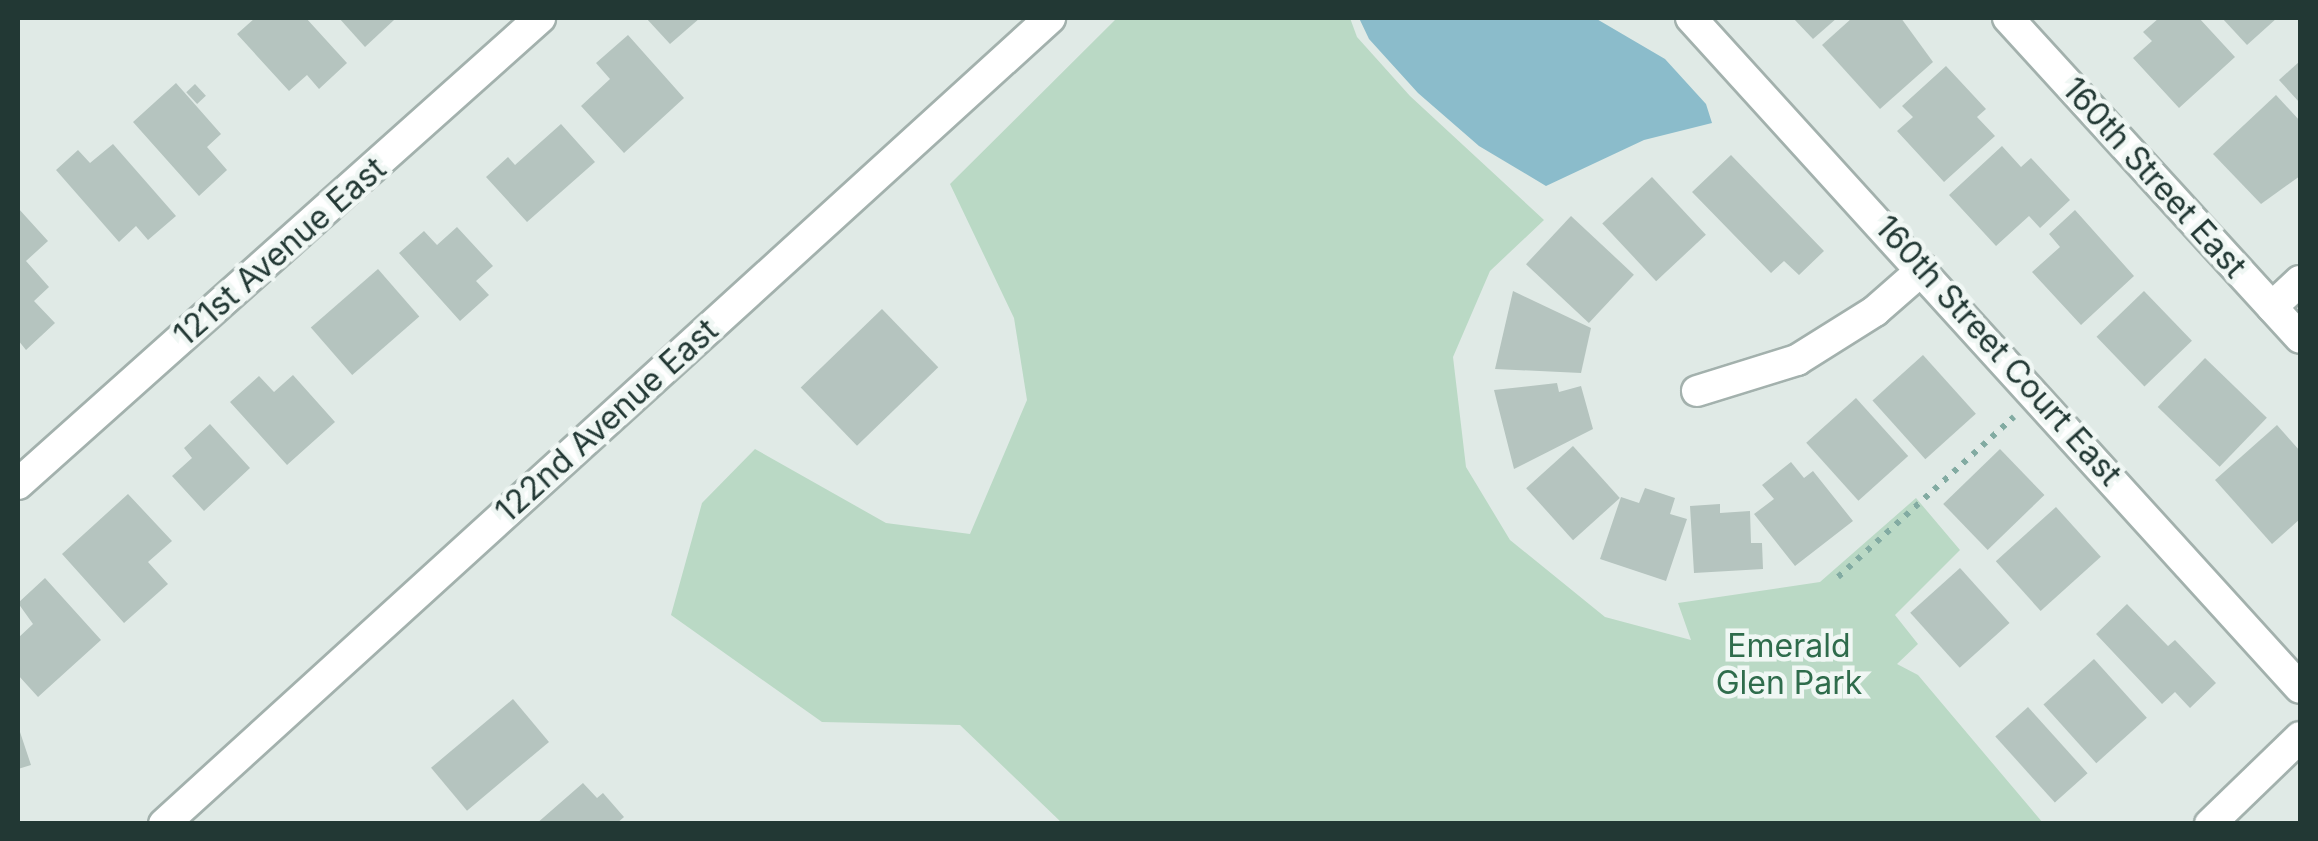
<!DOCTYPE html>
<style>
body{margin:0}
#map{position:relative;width:2318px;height:841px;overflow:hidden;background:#e0eae6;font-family:Inter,sans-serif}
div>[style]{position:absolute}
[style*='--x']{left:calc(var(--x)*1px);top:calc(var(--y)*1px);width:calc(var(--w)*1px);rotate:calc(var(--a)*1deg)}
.green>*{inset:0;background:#bad9c5}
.water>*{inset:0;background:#8bbccb}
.building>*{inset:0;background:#b5c4bf;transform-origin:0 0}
.path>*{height:6px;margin-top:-3px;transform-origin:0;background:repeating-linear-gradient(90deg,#82aba2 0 5px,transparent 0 13px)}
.roads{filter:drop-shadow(2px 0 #a3b1ad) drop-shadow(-2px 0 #a3b1ad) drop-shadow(0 2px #a3b1ad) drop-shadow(0 -2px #a3b1ad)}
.street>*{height:30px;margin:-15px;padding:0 15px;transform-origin:15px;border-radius:15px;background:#fff}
.secondary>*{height:30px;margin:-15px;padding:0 15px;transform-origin:15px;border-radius:15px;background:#fff}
span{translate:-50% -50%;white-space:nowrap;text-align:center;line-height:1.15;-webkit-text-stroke:9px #f0f7f4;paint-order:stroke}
.street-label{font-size:32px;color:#223834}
.park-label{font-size:32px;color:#2f6c4c}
.frame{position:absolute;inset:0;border:20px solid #223834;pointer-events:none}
</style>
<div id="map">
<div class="green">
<i style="clip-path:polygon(1117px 18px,1350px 18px,1357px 37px,1410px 96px,1544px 220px,1490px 271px,1453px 357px,1466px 467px,1510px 540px,1605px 617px,1691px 640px,1678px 603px,1820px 582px,1916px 498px,1960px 550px,1895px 615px,1918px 644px,1897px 664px,1918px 675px,2043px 823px,1062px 823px,960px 725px,822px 722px,671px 615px,702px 503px,755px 449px,886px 523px,970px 534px,1027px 400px,1014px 318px,950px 184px)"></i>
</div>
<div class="water">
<i style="clip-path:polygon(1359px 18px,1595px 18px,1665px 59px,1706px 104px,1712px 123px,1644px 140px,1546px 186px,1479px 146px,1418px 93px,1369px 39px)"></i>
</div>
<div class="building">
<i style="clip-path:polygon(255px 18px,306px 18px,347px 63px,319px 89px,307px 75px,289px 91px,237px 34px)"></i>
<i style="clip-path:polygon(339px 18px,391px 18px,394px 20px,365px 47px)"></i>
<i style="clip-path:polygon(646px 18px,700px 18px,670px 44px)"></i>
<i style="clip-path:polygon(1793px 18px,1837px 18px,1813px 39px)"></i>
<i style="clip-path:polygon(1852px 18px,1901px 18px,1933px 62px,1880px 109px,1822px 45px)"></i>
<i style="clip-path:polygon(2159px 18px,2199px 18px,2235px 57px,2179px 108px,2133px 58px,2152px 41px,2143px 32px)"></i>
<i style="clip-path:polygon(2222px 18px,2277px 18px,2247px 45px)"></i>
<i style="clip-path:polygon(628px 35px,684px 98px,624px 153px,581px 106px,610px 79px,596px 63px)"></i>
<i style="clip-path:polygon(2300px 61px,2300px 103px,2279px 80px)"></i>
<i style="clip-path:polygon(1946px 66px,1986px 109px,1977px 117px,1995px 136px,1944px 182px,1897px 131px,1913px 117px,1902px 106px)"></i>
<i style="clip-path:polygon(176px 83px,221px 134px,207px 147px,227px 170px,199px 196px,133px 122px)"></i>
<i style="left:195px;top:84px;width:16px;height:12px;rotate:47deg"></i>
<i style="clip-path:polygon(2276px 95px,2300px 121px,2300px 176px,2261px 204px,2213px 154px)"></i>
<i style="clip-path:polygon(561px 124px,595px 162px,527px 222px,486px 177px,508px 157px,515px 165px)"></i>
<i style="clip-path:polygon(113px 144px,176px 216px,148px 240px,136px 226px,119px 242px,56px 170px,78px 150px,90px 163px)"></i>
<i style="clip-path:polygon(2002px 146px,2021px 167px,2031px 158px,2070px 200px,2040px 228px,2029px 216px,1996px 246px,1949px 195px)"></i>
<i style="clip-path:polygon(1731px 155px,1824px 251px,1799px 275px,1784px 261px,1771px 273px,1692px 192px)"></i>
<i style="left:1652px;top:177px;width:79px;height:68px;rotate:47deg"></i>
<i style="clip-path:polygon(18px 208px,48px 241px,26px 261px,49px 287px,34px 301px,55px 323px,26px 350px,18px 340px)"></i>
<i style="clip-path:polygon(2075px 210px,2134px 276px,2081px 325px,2032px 272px,2060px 247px,2049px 234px)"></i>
<i style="left:1571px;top:216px;width:86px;height:66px;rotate:43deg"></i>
<i style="clip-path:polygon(457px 227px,493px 266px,476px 281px,489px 295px,460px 321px,399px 253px,424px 231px,437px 245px)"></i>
<i style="left:378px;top:269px;width:63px;height:89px;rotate:49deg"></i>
<i style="clip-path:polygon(1513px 291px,1591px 328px,1581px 373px,1495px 369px)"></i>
<i style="left:2144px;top:291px;width:69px;height:66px;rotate:46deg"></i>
<i style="left:882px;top:309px;width:81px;height:113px;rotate:46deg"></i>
<i style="left:1923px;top:355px;width:79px;height:68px;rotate:48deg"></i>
<i style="left:2205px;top:358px;width:86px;height:68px;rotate:44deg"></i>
<i style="clip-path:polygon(293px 375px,335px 422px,287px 465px,230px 402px,259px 376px,274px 392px)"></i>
<i style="clip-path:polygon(1557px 383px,1559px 392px,1581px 386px,1593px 429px,1514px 469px,1494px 390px)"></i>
<i style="left:1856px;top:398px;width:78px;height:67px;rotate:48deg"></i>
<i style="clip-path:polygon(210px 424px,250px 468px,204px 511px,172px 476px,192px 458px,184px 448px)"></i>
<i style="clip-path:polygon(2277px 425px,2300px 451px,2300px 519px,2272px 544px,2215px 480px)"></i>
<i style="left:1573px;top:446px;width:70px;height:63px;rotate:48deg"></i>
<i style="left:2000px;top:449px;width:64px;height:79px;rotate:46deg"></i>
<i style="clip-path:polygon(1791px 462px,1804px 478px,1813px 471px,1853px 521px,1795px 566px,1754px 514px,1774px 499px,1762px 485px)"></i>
<i style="clip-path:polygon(1645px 488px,1675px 498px,1670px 514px,1687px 519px,1666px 581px,1600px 559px,1621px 497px,1639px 503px)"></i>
<i style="clip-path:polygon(128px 494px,172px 541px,148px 562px,168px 584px,124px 623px,62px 554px)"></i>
<i style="clip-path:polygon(1720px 504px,1720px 513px,1750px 511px,1751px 543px,1762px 543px,1763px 569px,1694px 573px,1690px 506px)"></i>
<i style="left:2056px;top:507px;width:67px;height:81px;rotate:48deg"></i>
<i style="left:1960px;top:568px;width:74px;height:67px;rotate:48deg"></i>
<i style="clip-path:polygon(45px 578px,101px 640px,38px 697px,18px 675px,18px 638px,33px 624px,18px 603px)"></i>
<i style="clip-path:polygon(2127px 604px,2168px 646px,2175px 640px,2216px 683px,2190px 708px,2175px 692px,2162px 704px,2096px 634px)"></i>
<i style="left:2094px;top:659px;width:79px;height:68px;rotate:48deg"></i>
<i style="left:513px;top:699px;width:56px;height:107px;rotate:50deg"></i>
<i style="left:2028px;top:707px;width:89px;height:44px;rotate:48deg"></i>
<i style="clip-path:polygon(18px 726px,31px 765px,18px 769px)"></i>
<i style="clip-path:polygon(583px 783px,597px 798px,603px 793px,624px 817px,616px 824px,536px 824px)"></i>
</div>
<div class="path">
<i style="--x:1838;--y:577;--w:238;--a:-42.3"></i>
</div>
<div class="roads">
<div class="street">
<i style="--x:1691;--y:18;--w:905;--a:47.73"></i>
<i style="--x:2008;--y:18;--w:433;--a:47.6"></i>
<i style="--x:2272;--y:307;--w:38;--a:-43"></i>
<i style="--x:1697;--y:391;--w:105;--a:-17.2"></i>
<i style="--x:1797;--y:360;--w:92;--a:-32.1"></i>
<i style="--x:1875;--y:311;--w:64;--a:-41.2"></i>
<i style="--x:18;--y:484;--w:700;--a:-41.76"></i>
<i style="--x:2210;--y:824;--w:125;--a:-44"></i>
</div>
<div class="secondary">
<i style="--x:164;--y:824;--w:1198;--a:-42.29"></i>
</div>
</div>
<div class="street-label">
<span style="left:2154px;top:178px;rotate:48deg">160th Street East</span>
<span style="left:280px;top:252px;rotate:-41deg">121st Avenue East</span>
<span style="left:1998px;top:351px;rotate:48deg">160th Street Court East</span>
<span style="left:607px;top:421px;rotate:-42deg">122nd Avenue East</span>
</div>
<div class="park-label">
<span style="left:1789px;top:665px">Emerald<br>Glen Park</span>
</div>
<div class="frame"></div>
</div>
